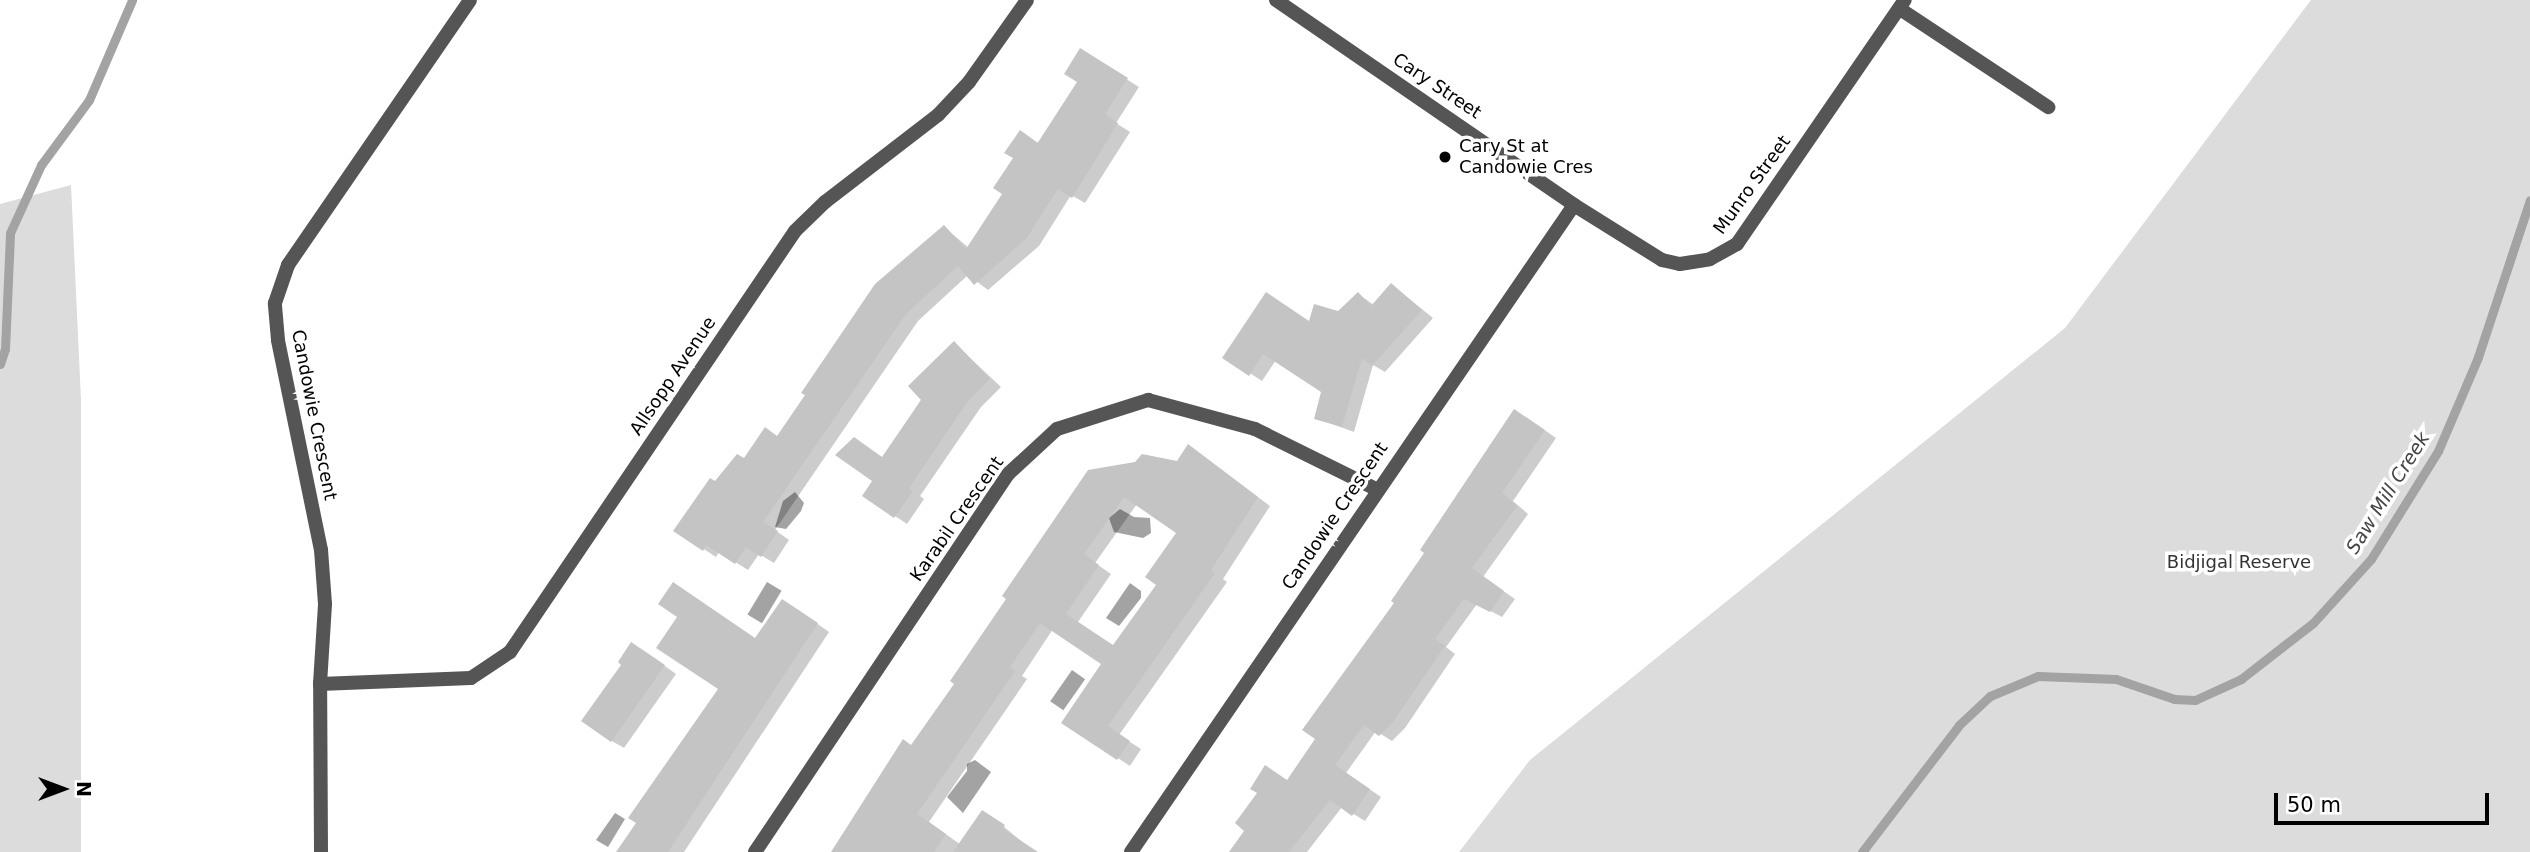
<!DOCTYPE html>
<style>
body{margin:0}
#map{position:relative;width:2530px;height:852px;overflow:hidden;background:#fff;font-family:"DejaVu Sans",sans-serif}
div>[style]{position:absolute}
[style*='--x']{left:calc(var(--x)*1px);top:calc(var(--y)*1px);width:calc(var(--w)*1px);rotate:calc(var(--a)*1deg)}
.green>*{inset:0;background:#dcdcdc}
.water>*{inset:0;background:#a3a3a3;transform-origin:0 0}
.shadow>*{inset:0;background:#0003}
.stream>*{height:9px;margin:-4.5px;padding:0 4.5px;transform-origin:4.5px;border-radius:4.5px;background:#a3a3a3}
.building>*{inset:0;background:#c4c4c4}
.minor>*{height:14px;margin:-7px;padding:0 7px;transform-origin:7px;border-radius:7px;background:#555}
.dots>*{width:19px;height:19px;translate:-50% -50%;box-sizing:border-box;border:4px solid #fff;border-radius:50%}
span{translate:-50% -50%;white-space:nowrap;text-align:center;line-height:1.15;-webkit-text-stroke:7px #fff;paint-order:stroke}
.street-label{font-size:18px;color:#000}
.poi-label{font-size:18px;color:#000}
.left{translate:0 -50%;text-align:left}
.park-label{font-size:18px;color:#333}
.water-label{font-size:19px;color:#444;font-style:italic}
.north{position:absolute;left:28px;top:754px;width:70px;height:70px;-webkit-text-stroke:5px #fff;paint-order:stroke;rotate:90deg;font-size:19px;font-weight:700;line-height:28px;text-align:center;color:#000}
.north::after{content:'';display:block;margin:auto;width:24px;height:32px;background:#000;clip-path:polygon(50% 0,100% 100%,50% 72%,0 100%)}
.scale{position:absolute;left:2274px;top:793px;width:215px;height:32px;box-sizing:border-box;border:4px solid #000;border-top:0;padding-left:9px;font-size:21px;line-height:24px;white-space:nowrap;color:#000;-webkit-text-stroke:5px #fff;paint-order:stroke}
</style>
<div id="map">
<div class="green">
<i style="clip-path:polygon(2311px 0,2530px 0,2530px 852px,1459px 852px,1530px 760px,2065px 328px)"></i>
<i style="clip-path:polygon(71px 185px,81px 400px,81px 852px,0 852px,0 204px)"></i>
</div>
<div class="water">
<i style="clip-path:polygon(795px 492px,804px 503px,801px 511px,786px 529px,775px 527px,783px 501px)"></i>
<i style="clip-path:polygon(1120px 509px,1134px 517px,1150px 518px,1151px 533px,1143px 538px,1114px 532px,1109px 518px)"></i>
<i style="left:767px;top:582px;width:17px;height:38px;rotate:31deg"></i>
<i style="clip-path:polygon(1130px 583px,1141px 591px,1141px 598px,1119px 626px,1106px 618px)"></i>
<i style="left:1072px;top:670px;width:16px;height:38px;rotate:35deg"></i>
<i style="clip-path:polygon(975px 760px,991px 772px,963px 813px,947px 797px,967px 771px,967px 764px)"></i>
<i style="clip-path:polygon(615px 813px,625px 819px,608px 847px,596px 840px)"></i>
</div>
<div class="shadow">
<i style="clip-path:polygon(1093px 58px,1139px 87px,1116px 123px,1130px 132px,1085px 203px,1071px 195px,1039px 246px,988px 290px,968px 275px,918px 321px,775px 530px,789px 540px,774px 563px,759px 554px,748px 570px,719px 552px,716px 557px,676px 531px,716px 483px,778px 437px,944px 227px,969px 248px)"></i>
<i style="clip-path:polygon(1392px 285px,1433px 318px,1385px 372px,1373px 365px,1354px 432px,1316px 418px,1323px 391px,1276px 360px,1262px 381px,1225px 357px,1339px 313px,1358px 294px,1374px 305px)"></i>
<i style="clip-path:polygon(954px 343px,1001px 387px,981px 407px,920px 496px,924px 499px,907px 524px,865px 496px)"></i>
<i style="clip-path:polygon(1527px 418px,1556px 438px,1513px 501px,1528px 514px,1483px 577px,1515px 599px,1502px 617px,1477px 604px,1446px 647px,1455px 654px,1405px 728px,1392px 741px,1376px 731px,1346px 773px,1381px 797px,1365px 821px,1342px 807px,1307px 852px,1231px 852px,1288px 782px)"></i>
<i style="clip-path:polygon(evenodd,1189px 446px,1270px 506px,1223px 579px,1227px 582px,1119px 735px,1141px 749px,1130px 766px,1063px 722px,1103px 663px,1053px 629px,1022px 676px,1027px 679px,929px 822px,961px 845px,996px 820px,1034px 852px,834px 852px,956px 684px,1089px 472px,1178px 463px,1189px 446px,1137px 504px,1179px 533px,1159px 585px,1115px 647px,1078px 622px,1111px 574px,1095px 563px,1137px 504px)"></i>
<i style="clip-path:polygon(795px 608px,829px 632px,684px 852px,618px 852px,757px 640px)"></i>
<i style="clip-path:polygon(644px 651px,676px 674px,624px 748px,612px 741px,623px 664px)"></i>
</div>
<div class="stream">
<i style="--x:0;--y:364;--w:16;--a:-72"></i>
<i style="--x:5;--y:349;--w:116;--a:-87.5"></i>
<i style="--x:10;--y:233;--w:75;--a:-65.5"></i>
<i style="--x:41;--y:165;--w:81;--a:-53.6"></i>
<i style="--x:89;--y:100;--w:109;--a:-66.7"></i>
<i style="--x:1862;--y:852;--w:160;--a:-52.6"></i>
<i style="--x:1959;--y:725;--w:42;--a:-43.1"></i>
<i style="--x:1990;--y:696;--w:52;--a:-22.6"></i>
<i style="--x:2038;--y:676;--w:78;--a:2.2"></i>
<i style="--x:2116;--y:679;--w:61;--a:19"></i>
<i style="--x:2174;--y:699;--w:21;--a:3"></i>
<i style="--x:2195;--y:700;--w:51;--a:-24.5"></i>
<i style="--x:2241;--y:679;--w:91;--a:-37.9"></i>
<i style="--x:2313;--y:623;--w:86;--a:-47.8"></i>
<i style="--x:2371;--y:559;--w:127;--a:-58.2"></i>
<i style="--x:2438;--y:451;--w:102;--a:-66.9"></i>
<i style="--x:2478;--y:357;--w:165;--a:-71.7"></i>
</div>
<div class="building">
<i style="clip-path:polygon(1080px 48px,1128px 78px,1105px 114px,1118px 123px,1072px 198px,1058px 189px,1026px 239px,974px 285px,958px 266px,906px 314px,763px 522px,778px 531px,761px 557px,746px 547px,735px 564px,706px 545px,703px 551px,673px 531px,710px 478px,715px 481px,737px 454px,744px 458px,765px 427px,777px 436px,805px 395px,801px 393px,875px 284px,944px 225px,966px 249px,1002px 194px,993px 188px,1013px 158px,1004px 153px,1020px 130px,1038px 143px,1077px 82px,1064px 74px)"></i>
<i style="clip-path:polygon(1391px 283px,1422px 310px,1372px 366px,1362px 358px,1342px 427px,1314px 419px,1321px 392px,1263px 354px,1249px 376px,1222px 358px,1266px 292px,1309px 321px,1314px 304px,1338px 311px,1358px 292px,1371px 306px)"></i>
<i style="clip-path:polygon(954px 341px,990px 379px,968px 401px,909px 488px,913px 491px,894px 518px,862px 496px,872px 481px,835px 455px,854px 437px,882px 457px,921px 400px,908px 386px)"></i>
<i style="clip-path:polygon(1514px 409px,1545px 430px,1502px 493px,1517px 506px,1472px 568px,1504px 591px,1490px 612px,1464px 599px,1435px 639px,1445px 646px,1393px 722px,1379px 736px,1364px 725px,1335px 765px,1370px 789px,1352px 816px,1330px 800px,1289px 852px,1229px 852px,1244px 831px,1235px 823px,1257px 793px,1250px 789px,1265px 765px,1287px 780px,1315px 739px,1302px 730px,1394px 603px,1391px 601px,1424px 553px,1420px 550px)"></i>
<i style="clip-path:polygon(evenodd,1188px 444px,1258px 497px,1211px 570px,1215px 573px,1108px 726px,1130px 741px,1117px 760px,1061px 723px,1101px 664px,1040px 623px,1010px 667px,1015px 671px,917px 814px,946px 834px,934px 852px,831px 852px,903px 739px,911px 745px,954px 684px,950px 681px,1006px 599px,1002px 596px,1088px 470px,1135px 462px,1142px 454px,1177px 461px,1188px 444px,1124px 497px,1176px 533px,1145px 577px,1156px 585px,1113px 645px,1066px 614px,1099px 565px,1084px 554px,1124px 497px)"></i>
<i style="clip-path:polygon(673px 582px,755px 638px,782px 599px,818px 623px,668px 852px,616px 852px,636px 823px,628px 818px,718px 689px,656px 648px,677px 617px,658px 604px)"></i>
<i style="clip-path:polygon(631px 642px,665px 665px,611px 742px,581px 721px,621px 665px,618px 662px)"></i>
<i style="clip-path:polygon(982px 810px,1005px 825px,1003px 829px,1038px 852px,953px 852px)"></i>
</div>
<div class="minor">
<i style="--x:1276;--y:0;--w:362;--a:34.5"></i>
<i style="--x:1574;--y:205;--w:104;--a:32"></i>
<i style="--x:1662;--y:260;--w:18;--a:13"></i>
<i style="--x:1680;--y:264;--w:30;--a:-9"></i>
<i style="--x:1710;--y:259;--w:31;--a:-29"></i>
<i style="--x:1737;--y:244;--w:296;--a:-55.5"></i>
<i style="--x:1900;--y:9;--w:178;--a:33.5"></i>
<i style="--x:320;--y:684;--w:151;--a:-2.3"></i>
<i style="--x:471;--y:678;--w:47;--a:-33.7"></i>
<i style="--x:510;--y:652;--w:508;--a:-55.9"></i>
<i style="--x:795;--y:231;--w:42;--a:-44"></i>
<i style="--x:825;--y:202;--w:143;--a:-37.6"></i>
<i style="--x:938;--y:115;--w:45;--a:-46.8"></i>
<i style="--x:969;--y:82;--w:100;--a:-54.7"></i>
<i style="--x:321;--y:852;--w:168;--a:-90.3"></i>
<i style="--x:320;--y:684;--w:80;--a:-86.4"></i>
<i style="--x:325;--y:604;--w:54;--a:-94.2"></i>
<i style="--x:321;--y:550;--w:214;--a:-101.6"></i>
<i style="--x:278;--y:340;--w:37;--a:-95"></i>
<i style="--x:275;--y:303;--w:40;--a:-71.1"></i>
<i style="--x:288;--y:265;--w:321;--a:-55.5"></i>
<i style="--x:755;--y:852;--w:455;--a:-56.2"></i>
<i style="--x:1008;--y:474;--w:67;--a:-42.6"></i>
<i style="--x:1057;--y:429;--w:96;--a:-17.7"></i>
<i style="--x:1148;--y:400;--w:111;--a:15.2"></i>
<i style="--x:1255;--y:429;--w:135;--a:26.4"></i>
<i style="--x:1131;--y:852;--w:784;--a:-55.6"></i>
</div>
<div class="dots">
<i style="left:1445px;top:157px;background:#000"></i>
</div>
<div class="street-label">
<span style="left:1437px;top:86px;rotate:34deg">Cary Street</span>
<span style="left:1752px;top:185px;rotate:-54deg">Munro Street</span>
<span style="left:673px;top:376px;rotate:-56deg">Allsopp Avenue</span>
<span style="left:314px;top:415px;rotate:79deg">Candowie Crescent</span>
<span style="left:1335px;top:516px;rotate:-56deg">Candowie Crescent</span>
<span style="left:957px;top:519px;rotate:-55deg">Karabil Crescent</span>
</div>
<div class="poi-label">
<span class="left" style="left:1459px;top:157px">Cary St at<br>Candowie Cres</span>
</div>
<div class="park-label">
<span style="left:2239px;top:562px">Bidjigal Reserve</span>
</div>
<div class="water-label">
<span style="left:2388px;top:493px;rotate:-58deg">Saw Mill Creek</span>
</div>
<div class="north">N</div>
<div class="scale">50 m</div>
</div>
